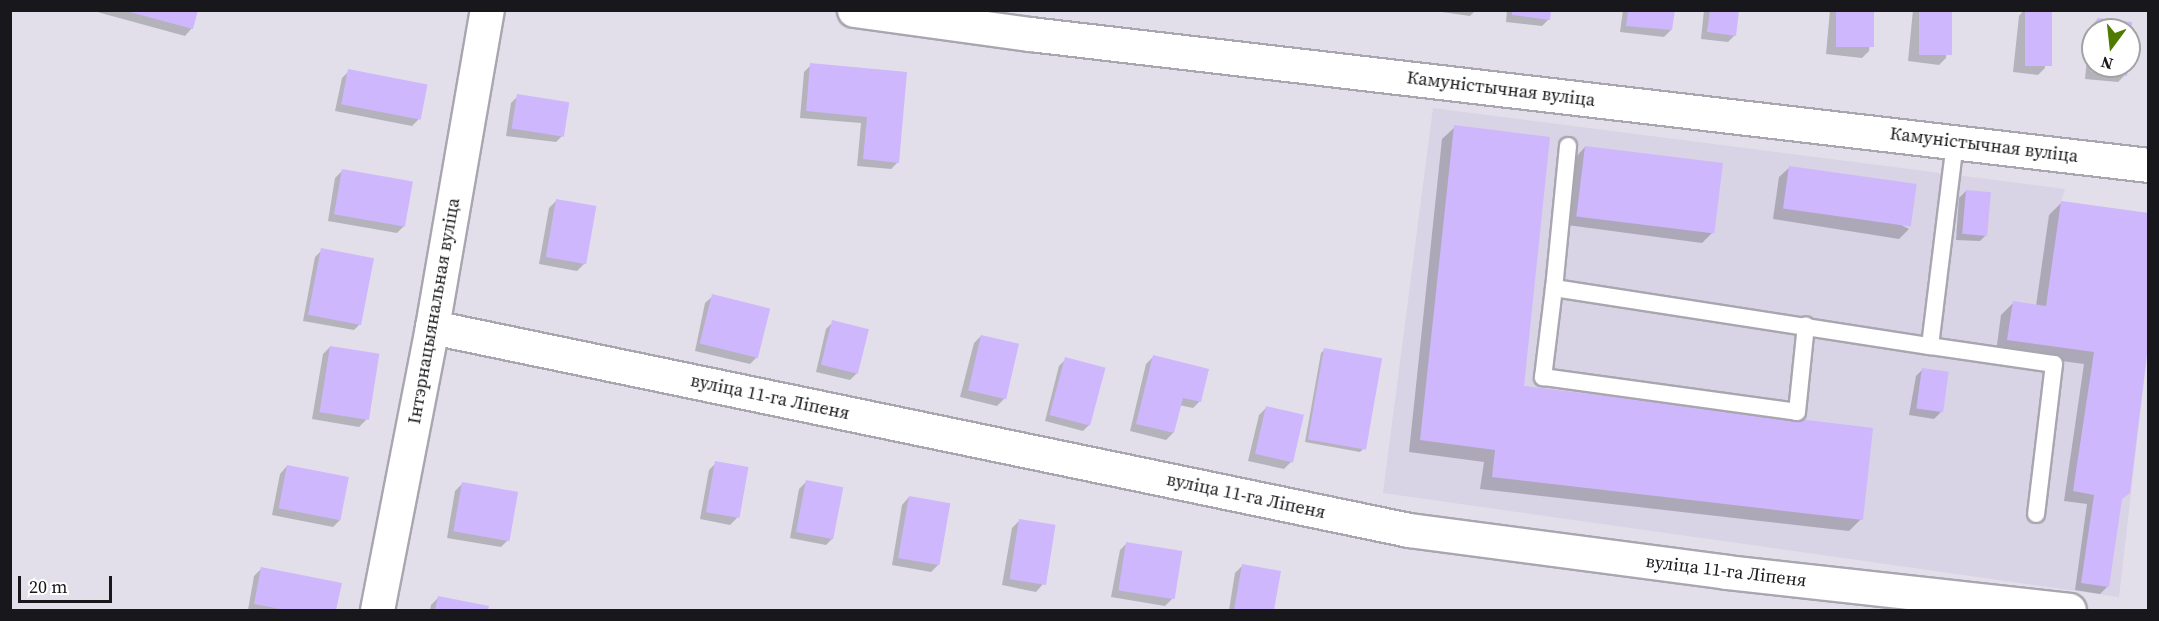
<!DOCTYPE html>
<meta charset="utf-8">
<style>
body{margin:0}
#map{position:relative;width:2159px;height:621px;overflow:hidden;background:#e2dfea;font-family:"Source Serif 4",serif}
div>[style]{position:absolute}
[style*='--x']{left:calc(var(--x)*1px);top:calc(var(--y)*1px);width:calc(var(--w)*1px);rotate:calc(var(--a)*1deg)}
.built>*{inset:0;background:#d8d3e5}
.shadow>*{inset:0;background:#0003}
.building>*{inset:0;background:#ceb7fd;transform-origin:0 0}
.roads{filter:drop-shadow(2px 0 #a9a6b0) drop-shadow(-2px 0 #a9a6b0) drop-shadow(0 2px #a9a6b0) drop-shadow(0 -2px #a9a6b0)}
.service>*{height:16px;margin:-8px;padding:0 8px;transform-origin:8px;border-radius:8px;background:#fff}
.minor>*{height:33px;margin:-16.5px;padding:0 16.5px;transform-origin:16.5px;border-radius:16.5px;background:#fff}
span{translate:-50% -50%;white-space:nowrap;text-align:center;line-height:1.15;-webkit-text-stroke:6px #fff;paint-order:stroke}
.street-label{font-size:18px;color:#18171b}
.frame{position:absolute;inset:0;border:12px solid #18171b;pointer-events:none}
.north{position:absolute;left:2081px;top:18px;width:60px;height:60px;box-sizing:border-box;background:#fff;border:2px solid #a3a2a4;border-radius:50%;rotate:195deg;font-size:16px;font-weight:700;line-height:24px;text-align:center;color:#18171b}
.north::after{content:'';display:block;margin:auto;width:21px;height:27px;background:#4e7b00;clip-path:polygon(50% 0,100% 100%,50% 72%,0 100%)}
.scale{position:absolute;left:18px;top:576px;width:94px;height:27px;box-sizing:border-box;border:3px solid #18171b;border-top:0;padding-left:8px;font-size:18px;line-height:21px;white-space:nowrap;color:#18171b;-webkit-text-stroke:4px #fff;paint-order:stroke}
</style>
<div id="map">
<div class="built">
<i style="clip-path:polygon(1433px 108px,2065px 189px,2061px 201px,2148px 213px,2148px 346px,2119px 597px,1383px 493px)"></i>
</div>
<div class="shadow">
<i style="clip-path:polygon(90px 10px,196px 10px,192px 28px,185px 36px)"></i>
<i style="clip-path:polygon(1428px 10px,1476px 10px,1470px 16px)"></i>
<i style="clip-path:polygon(1507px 10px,1550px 10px,1549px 19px,1542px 26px,1506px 22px)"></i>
<i style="clip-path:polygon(1623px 10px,1673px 10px,1671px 30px,1664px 37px,1620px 32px)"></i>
<i style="clip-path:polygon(1704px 10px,1738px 10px,1735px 35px,1728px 42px,1701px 39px)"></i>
<i style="clip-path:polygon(1830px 10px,1873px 10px,1869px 51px,1862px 58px,1826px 54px)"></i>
<i style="clip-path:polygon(1913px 10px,1951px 10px,1946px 58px,1939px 65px,1908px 61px)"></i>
<i style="clip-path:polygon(2024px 10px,2042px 10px,2045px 68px,2038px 75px,2013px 72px,2019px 16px)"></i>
<i style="clip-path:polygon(2097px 20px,2131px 24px,2129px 40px,2129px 30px,2093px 30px,2093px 66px,2126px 66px,2125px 75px,2118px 82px,2085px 79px,2090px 27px)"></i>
<i style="clip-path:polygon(811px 65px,906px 73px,898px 162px,891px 169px,857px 166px,861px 123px,800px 118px,804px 72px)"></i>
<i style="clip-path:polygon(349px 71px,419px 119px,412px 126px,335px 111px,342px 78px)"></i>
<i style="clip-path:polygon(518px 96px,563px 135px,556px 142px,506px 136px,511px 103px)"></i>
<i style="clip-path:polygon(1455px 127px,1522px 387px,1861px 519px,1849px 531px,1480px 489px,1484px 462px,1409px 452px,1442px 139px)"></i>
<i style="clip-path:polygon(1585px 147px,1712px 233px,1702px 243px,1567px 225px,1575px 158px)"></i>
<i style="clip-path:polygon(1790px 167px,1909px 229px,1899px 239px,1773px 219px,1779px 177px)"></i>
<i style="clip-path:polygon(342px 171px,404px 226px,397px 233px,328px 221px,335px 178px)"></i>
<i style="clip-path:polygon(1966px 191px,1987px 234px,1980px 241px,1956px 240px,1959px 198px)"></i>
<i style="clip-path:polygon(556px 201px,584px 264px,577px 271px,539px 264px,549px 208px)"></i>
<i style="clip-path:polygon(2061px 203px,2148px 215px,2148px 335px,2128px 492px,2120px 500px,2107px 587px,2100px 594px,2075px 590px,2087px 504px,2064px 501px,2084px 364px,1996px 352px,2001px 315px,2013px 303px,2036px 306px,2049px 215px)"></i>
<i style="clip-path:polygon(322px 250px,361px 323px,354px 330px,303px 321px,315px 257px)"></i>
<i style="clip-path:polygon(713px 296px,757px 357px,750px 364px,695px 351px,705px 303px)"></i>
<i style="clip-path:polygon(833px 322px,857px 373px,850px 380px,816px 372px,826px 329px)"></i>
<i style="clip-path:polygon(981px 336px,1004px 399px,997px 406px,960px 397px,974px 343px)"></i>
<i style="clip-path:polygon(330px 347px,366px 420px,359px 427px,312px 419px,323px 354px)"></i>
<i style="clip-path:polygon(1324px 350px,1364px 448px,1360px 452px,1305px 442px,1321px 353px)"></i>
<i style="clip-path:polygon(1153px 357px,1200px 401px,1193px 408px,1179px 405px,1173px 433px,1166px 440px,1130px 431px,1146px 364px)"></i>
<i style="clip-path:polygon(1066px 359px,1090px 424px,1083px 431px,1045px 421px,1059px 366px)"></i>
<i style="clip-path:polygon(1923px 369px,1941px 412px,1934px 419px,1909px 415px,1916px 376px)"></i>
<i style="clip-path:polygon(1266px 408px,1291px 462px,1284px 469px,1248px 461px,1259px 415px)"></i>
<i style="clip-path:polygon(716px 463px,737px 518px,730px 525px,700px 519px,709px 470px)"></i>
<i style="clip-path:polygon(287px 466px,340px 520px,333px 527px,272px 515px,280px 474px)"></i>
<i style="clip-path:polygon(806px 482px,833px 538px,826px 545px,790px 538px,799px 489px)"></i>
<i style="clip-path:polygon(462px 484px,508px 540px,501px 547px,447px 538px,455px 491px)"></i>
<i style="clip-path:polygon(909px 497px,938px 565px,931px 572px,892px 565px,902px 505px)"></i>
<i style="clip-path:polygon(1019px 521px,1043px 584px,1036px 592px,1002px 585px,1012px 528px)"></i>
<i style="clip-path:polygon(1127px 543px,1172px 599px,1165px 606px,1111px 597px,1120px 550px)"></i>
<i style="clip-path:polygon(1242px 566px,1279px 572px,1272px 610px,1229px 610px,1235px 573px)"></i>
<i style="clip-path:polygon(261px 569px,340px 584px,335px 610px,248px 610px,254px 576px)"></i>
<i style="clip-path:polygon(438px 598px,487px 607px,486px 610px,430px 610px,431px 605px)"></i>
</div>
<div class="building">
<i style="clip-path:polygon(122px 10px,198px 10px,193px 29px)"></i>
<i style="clip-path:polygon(1512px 10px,1551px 10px,1550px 20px,1512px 15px)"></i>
<i style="clip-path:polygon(1628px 10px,1675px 10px,1672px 30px,1626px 26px)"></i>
<i style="clip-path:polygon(1710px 10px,1739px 10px,1736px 36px,1707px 32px)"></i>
<i style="left:1836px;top:10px;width:38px;height:37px"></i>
<i style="left:1919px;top:10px;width:33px;height:45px"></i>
<i style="left:2025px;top:10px;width:27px;height:56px"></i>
<i style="clip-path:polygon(2097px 18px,2132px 22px,2131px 39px,2129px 30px,2096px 30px)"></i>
<i style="clip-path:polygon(810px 63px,907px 72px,899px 163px,863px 159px,867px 117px,806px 111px)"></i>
<i style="clip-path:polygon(2092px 66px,2128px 66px,2127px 76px,2091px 72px)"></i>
<i style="left:348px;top:69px;width:81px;height:36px;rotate:11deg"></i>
<i style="left:517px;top:94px;width:53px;height:35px;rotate:9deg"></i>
<i style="clip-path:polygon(1454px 125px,1550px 137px,1524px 386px,1873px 428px,1863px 520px,1492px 477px,1495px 450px,1420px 440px)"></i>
<i style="left:1585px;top:146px;width:139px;height:71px;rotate:7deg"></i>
<i style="left:1789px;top:166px;width:129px;height:43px;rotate:8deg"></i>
<i style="left:342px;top:169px;width:72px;height:46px;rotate:10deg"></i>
<i style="left:1966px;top:190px;width:25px;height:44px;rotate:5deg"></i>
<i style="left:556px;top:199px;width:41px;height:59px;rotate:10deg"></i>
<i style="clip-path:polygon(2061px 201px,2148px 213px,2148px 346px,2130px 493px,2122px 499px,2109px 587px,2081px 583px,2094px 495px,2073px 491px,2094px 352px,2007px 340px,2013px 301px,2046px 306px)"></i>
<i style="left:321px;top:248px;width:54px;height:68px;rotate:11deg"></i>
<i style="left:712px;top:294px;width:60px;height:51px;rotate:14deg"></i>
<i style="left:832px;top:320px;width:38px;height:46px;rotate:14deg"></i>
<i style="left:981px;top:335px;width:39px;height:57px;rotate:13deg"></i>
<i style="left:330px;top:346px;width:50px;height:67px;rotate:9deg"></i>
<i style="left:1324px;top:348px;width:59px;height:93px;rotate:10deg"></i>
<i style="clip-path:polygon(1153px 355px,1209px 369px,1201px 402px,1183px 398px,1174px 433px,1136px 424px)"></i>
<i style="left:1065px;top:357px;width:42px;height:60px;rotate:15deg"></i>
<i style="left:1922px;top:368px;width:27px;height:41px;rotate:8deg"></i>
<i style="left:1266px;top:406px;width:39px;height:49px;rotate:13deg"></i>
<i style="left:715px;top:461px;width:34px;height:52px;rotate:10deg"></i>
<i style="left:287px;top:465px;width:63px;height:44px;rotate:11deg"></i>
<i style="left:806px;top:480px;width:38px;height:53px;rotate:11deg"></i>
<i style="left:462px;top:482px;width:57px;height:50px;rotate:10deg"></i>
<i style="left:909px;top:496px;width:42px;height:63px;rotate:10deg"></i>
<i style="left:1019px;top:519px;width:37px;height:61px;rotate:9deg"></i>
<i style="left:1126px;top:542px;width:57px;height:49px;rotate:9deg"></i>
<i style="clip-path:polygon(1242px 564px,1281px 571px,1274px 610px,1234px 610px)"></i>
<i style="clip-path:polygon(261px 567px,342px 583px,336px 610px,285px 610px,254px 604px)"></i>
<i style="clip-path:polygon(438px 596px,489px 606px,488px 610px,435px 610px)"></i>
</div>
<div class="roads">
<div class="service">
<i style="--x:1568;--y:146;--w:143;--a:95.6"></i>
<i style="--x:1554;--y:288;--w:380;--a:8.8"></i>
<i style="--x:1930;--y:346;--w:207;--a:-83"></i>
<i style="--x:1554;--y:288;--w:90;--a:97"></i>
<i style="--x:1543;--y:377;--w:256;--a:7.8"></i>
<i style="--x:1797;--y:412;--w:87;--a:-84.1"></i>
<i style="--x:1930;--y:346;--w:125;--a:8.3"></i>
<i style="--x:2054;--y:364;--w:151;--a:96.8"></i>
</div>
<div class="minor">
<i style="--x:854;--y:10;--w:178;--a:7.8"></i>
<i style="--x:1030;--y:34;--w:1126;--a:6.68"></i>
<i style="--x:432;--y:327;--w:998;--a:11.74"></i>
<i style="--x:1409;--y:530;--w:320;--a:7.5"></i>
<i style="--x:1726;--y:572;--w:345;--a:6.3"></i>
<i style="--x:377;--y:610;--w:288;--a:-79"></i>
<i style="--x:432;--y:327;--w:322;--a:-80.2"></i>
</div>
</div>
<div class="street-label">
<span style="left:1501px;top:89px;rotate:7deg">Камуністычная вуліца</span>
<span style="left:1984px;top:145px;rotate:7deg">Камуністычная вуліца</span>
<span style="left:434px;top:311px;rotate:-80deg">Інтэрнацыянальная вуліца</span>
<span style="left:770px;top:397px;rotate:12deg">вуліца 11-га Ліпеня</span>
<span style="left:1246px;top:496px;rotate:12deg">вуліца 11-га Ліпеня</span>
<span style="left:1726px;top:571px;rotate:7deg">вуліца 11-га Ліпеня</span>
</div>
<div class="frame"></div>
<div class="north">N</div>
<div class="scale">20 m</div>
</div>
